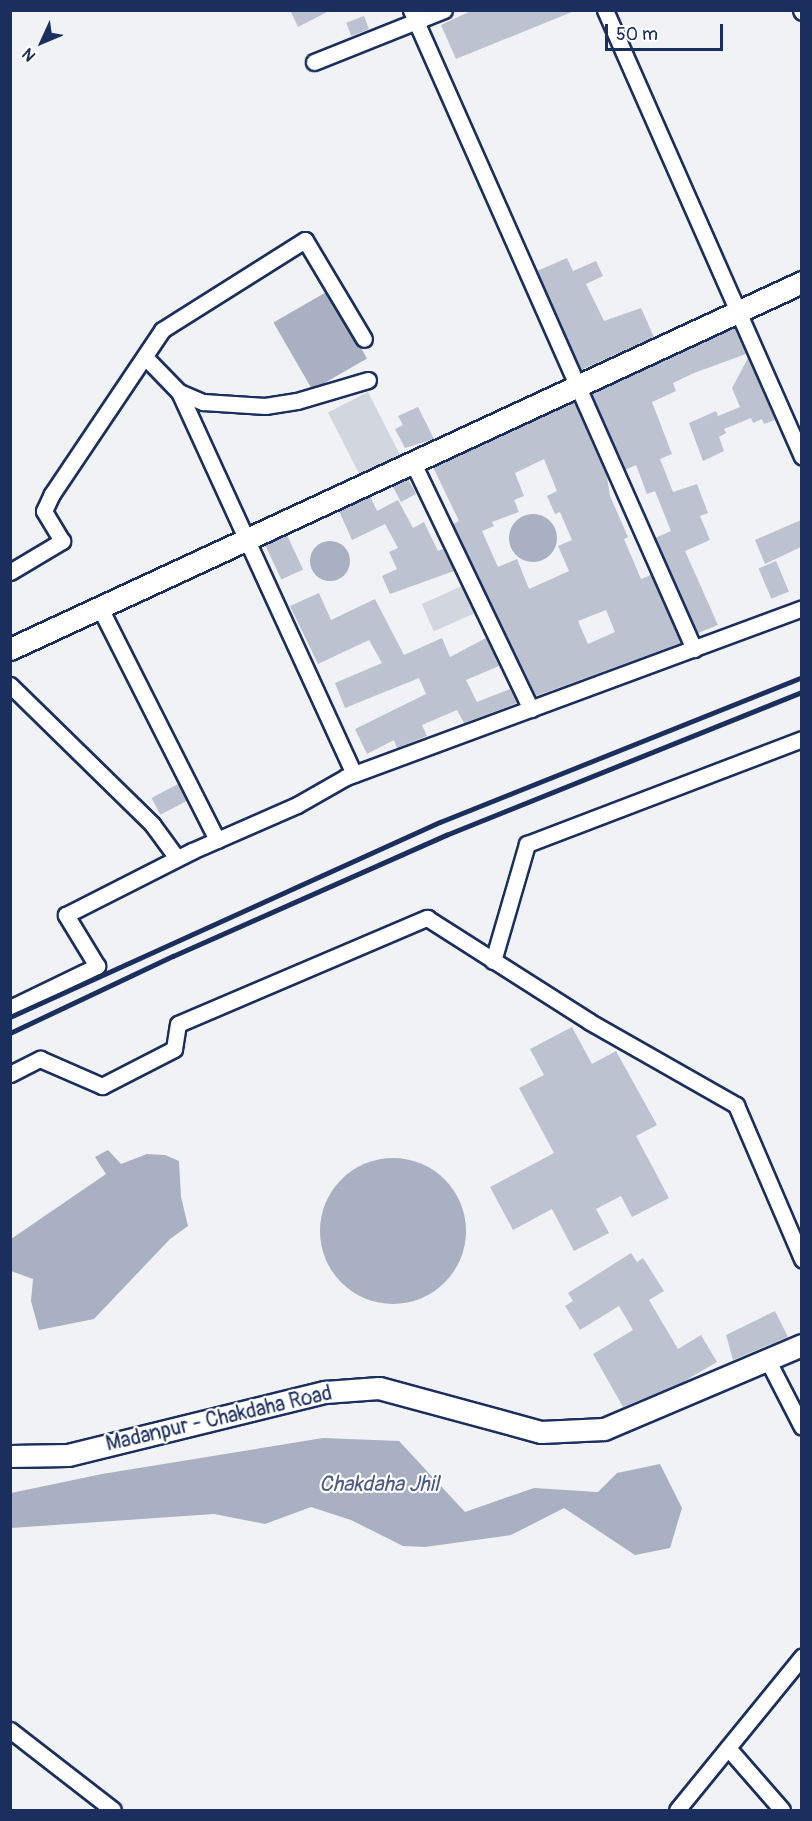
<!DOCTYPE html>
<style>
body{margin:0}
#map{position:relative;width:812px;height:1821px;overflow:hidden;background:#f1f2f5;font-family:Pangolin,sans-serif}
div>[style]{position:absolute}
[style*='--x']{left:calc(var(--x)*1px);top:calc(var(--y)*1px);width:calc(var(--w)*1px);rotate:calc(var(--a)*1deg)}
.green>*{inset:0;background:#d2d6df;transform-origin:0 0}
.water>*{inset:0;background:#a8b0c2;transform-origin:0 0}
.round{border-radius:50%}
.building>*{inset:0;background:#bcc2d0;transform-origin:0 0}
.roads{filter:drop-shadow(2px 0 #1b2f5e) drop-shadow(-2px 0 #1b2f5e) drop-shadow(0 2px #1b2f5e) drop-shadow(0 -2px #1b2f5e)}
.minor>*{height:15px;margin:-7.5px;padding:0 7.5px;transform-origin:7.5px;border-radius:7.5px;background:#fff}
.secondary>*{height:21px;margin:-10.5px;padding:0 10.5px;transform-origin:10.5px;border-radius:10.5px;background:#fff}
.rail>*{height:4.5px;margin:-2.25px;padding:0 2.25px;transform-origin:2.25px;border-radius:2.25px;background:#1b2f5e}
span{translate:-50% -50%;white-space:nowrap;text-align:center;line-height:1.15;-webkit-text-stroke:4.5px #fff;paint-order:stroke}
.street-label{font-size:21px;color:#1b2f5e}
.water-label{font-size:22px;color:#4c5c81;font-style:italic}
.frame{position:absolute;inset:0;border:12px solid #1b2f5e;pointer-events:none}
.north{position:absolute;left:12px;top:12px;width:60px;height:60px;-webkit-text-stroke:4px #fff;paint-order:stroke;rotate:226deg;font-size:16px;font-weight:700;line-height:24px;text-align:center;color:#1b2f5e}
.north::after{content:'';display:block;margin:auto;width:21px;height:27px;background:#1b2f5e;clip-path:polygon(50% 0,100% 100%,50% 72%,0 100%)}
.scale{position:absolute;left:605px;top:24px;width:118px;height:27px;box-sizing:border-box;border:3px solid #1b2f5e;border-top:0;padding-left:8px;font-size:18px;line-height:21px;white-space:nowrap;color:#1b2f5e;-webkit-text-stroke:4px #fff;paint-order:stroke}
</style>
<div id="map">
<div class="green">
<i style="left:368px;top:392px;width:72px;height:45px;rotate:63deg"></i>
<i style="left:471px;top:582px;width:30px;height:54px;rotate:66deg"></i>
</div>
<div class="water">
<i style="left:328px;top:291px;width:78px;height:63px;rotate:60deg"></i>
<i class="round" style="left:509px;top:514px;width:48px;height:48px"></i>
<i class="round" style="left:310px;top:541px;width:40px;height:40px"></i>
<i style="clip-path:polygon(108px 1150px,121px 1164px,147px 1154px,165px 1155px,179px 1161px,181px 1197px,188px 1226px,170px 1239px,94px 1319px,39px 1330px,31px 1301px,33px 1279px,11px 1271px,11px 1239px,106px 1174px,95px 1157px)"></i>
<i class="round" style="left:320px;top:1158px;width:146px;height:146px"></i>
<i style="clip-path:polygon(323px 1438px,399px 1441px,465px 1512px,534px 1488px,598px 1492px,617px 1473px,660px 1464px,682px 1508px,670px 1548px,635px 1555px,564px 1508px,511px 1535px,425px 1547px,403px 1546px,351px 1520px,311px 1507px,265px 1524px,214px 1514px,11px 1528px,11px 1493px,102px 1474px)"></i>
</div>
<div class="building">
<i style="clip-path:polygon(290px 10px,331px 10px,298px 27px)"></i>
<i style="clip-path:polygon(473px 10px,572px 10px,572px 12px,456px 59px,441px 25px)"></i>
<i style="left:364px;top:16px;width:14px;height:19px;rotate:69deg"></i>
<i style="clip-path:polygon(567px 258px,573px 271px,596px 261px,603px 276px,586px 284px,604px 321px,641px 308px,654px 337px,581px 370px,537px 271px)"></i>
<i style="clip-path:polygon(734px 327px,746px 354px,694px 373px,673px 383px,676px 391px,652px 402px,672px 454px,660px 459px,673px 492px,697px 484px,708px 513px,700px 516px,710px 540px,685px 551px,718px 625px,698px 633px,655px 538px,671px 531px,655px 491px,647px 494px,636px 465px,625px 470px,592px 394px)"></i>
<i style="clip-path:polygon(748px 358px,775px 420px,764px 424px,762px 419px,753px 423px,751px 418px,724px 429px,726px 433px,719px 437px,724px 451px,703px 461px,689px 423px,716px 411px,718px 416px,740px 407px,732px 388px)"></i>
<i style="clip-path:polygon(evenodd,574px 402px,607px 477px,610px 496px,628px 537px,624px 539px,641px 579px,651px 575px,681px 643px,536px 696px,453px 524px,459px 521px,433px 467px,574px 402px,544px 459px,557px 491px,547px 496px,555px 514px,560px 512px,572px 540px,558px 546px,569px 571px,529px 589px,517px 559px,498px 567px,482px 531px,494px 526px,492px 522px,519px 512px,514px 500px,524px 496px,515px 473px,544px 459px,574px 402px,606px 610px,615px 632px,588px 644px,578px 621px,606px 610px)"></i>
<i style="clip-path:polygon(418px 407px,434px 439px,405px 448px,395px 429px,403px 425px,398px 416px)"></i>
<i style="left:408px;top:479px;width:17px;height:17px;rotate:62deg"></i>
<i style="clip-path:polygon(370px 496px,377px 511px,398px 500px,413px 528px,424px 522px,438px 551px,443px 549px,454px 571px,390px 594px,382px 576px,397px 569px,389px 552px,398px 548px,385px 524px,352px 540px,339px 511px)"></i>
<i style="clip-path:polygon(801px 520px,801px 547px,765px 564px,755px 540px)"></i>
<i style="left:287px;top:535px;width:38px;height:24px;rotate:65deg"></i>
<i style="left:776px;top:561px;width:33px;height:19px;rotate:67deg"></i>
<i style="clip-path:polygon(319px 593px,331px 620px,375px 599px,404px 655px,442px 638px,450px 657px,486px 638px,499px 666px,466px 680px,477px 702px,510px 689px,517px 703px,464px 723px,457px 710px,422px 725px,427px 736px,397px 748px,394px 740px,367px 754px,355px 729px,426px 694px,419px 678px,345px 708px,335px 683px,382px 663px,369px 640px,318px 664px,290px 606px)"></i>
<i style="left:178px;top:784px;width:19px;height:30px;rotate:62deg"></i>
<i style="clip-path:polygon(572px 1027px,592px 1064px,616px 1051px,657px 1125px,636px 1136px,669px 1198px,632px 1217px,621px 1196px,596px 1209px,609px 1233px,574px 1251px,552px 1209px,513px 1230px,490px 1187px,554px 1153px,519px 1088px,544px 1075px,530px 1049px)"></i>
<i style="clip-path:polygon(631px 1253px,637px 1262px,643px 1258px,664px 1291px,649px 1300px,678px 1349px,701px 1335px,717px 1362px,683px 1382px,623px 1407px,593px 1354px,633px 1330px,619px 1306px,580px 1330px,565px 1306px,573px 1301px,568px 1293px)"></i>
<i style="clip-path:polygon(775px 1311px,788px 1337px,733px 1360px,726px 1335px)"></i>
</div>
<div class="roads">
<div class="minor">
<i style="--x:411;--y:10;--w:699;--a:66.11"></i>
<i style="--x:605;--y:10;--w:488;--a:66.2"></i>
<i style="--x:801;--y:10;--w:2;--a:63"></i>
<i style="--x:314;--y:62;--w:140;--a:-21.8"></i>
<i style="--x:145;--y:357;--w:49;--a:45.8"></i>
<i style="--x:413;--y:463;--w:273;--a:64.4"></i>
<i style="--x:10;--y:572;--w:61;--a:-30.8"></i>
<i style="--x:62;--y:541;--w:35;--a:-121"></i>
<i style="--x:44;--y:511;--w:19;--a:-65"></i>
<i style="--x:52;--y:494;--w:197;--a:-56.1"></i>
<i style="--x:162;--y:330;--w:169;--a:-32.2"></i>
<i style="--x:305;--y:240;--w:115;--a:59.2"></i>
<i style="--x:100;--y:608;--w:260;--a:63.2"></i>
<i style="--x:10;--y:685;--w:199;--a:44.4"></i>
<i style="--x:152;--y:824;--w:42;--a:53.7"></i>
<i style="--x:354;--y:774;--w:420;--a:-114.6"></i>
<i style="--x:179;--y:392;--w:26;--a:23"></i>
<i style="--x:203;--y:402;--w:62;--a:3.7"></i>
<i style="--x:265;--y:406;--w:32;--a:-9"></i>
<i style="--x:297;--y:401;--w:74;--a:-16.5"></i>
<i style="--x:493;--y:961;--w:122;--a:-73.8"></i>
<i style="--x:527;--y:844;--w:294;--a:-20.9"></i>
<i style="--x:10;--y:1008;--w:97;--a:-25.8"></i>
<i style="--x:97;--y:966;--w:60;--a:-121.3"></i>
<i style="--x:66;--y:915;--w:141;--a:-26.9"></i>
<i style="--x:192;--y:851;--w:115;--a:-23.7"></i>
<i style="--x:297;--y:805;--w:56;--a:-29.7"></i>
<i style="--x:346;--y:777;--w:486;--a:-20.3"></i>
<i style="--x:10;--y:1074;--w:34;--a:-27"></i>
<i style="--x:40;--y:1059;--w:68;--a:23.5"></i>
<i style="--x:102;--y:1086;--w:81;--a:-27.2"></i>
<i style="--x:174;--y:1049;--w:25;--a:-81"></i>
<i style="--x:178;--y:1024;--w:271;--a:-23.1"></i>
<i style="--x:427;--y:918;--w:193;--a:32.5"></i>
<i style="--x:590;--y:1022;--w:168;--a:29.6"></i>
<i style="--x:736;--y:1105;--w:168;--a:66.8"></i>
<i style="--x:767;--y:1359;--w:76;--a:62.8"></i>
<i style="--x:10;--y:1730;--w:130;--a:37.8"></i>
<i style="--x:728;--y:1748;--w:82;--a:48.9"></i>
<i style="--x:677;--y:1810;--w:198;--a:-50.8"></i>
</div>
<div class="secondary">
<i style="--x:10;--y:649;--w:873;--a:-24.86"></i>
<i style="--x:10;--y:1456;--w:58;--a:-1"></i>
<i style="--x:68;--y:1455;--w:265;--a:-13.8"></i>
<i style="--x:325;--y:1392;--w:54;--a:-4.2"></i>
<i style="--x:379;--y:1388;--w:168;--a:15.2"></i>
<i style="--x:541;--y:1432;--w:63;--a:-2.7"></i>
<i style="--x:604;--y:1429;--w:215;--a:-23"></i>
</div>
</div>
<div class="rail">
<i style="--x:10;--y:1017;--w:472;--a:-24.4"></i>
<i style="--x:440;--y:822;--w:390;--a:-21.8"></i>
<i style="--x:10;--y:1033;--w:180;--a:-25.3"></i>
<i style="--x:173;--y:956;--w:299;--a:-23.9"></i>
<i style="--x:446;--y:835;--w:384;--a:-21.9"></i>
</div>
<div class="street-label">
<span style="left:219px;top:1419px;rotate:-13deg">Madanpur - Chakdaha Road</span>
</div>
<div class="water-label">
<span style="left:379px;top:1485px">Chakdaha Jhil</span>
</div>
<div class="frame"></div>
<div class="north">N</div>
<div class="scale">50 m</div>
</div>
